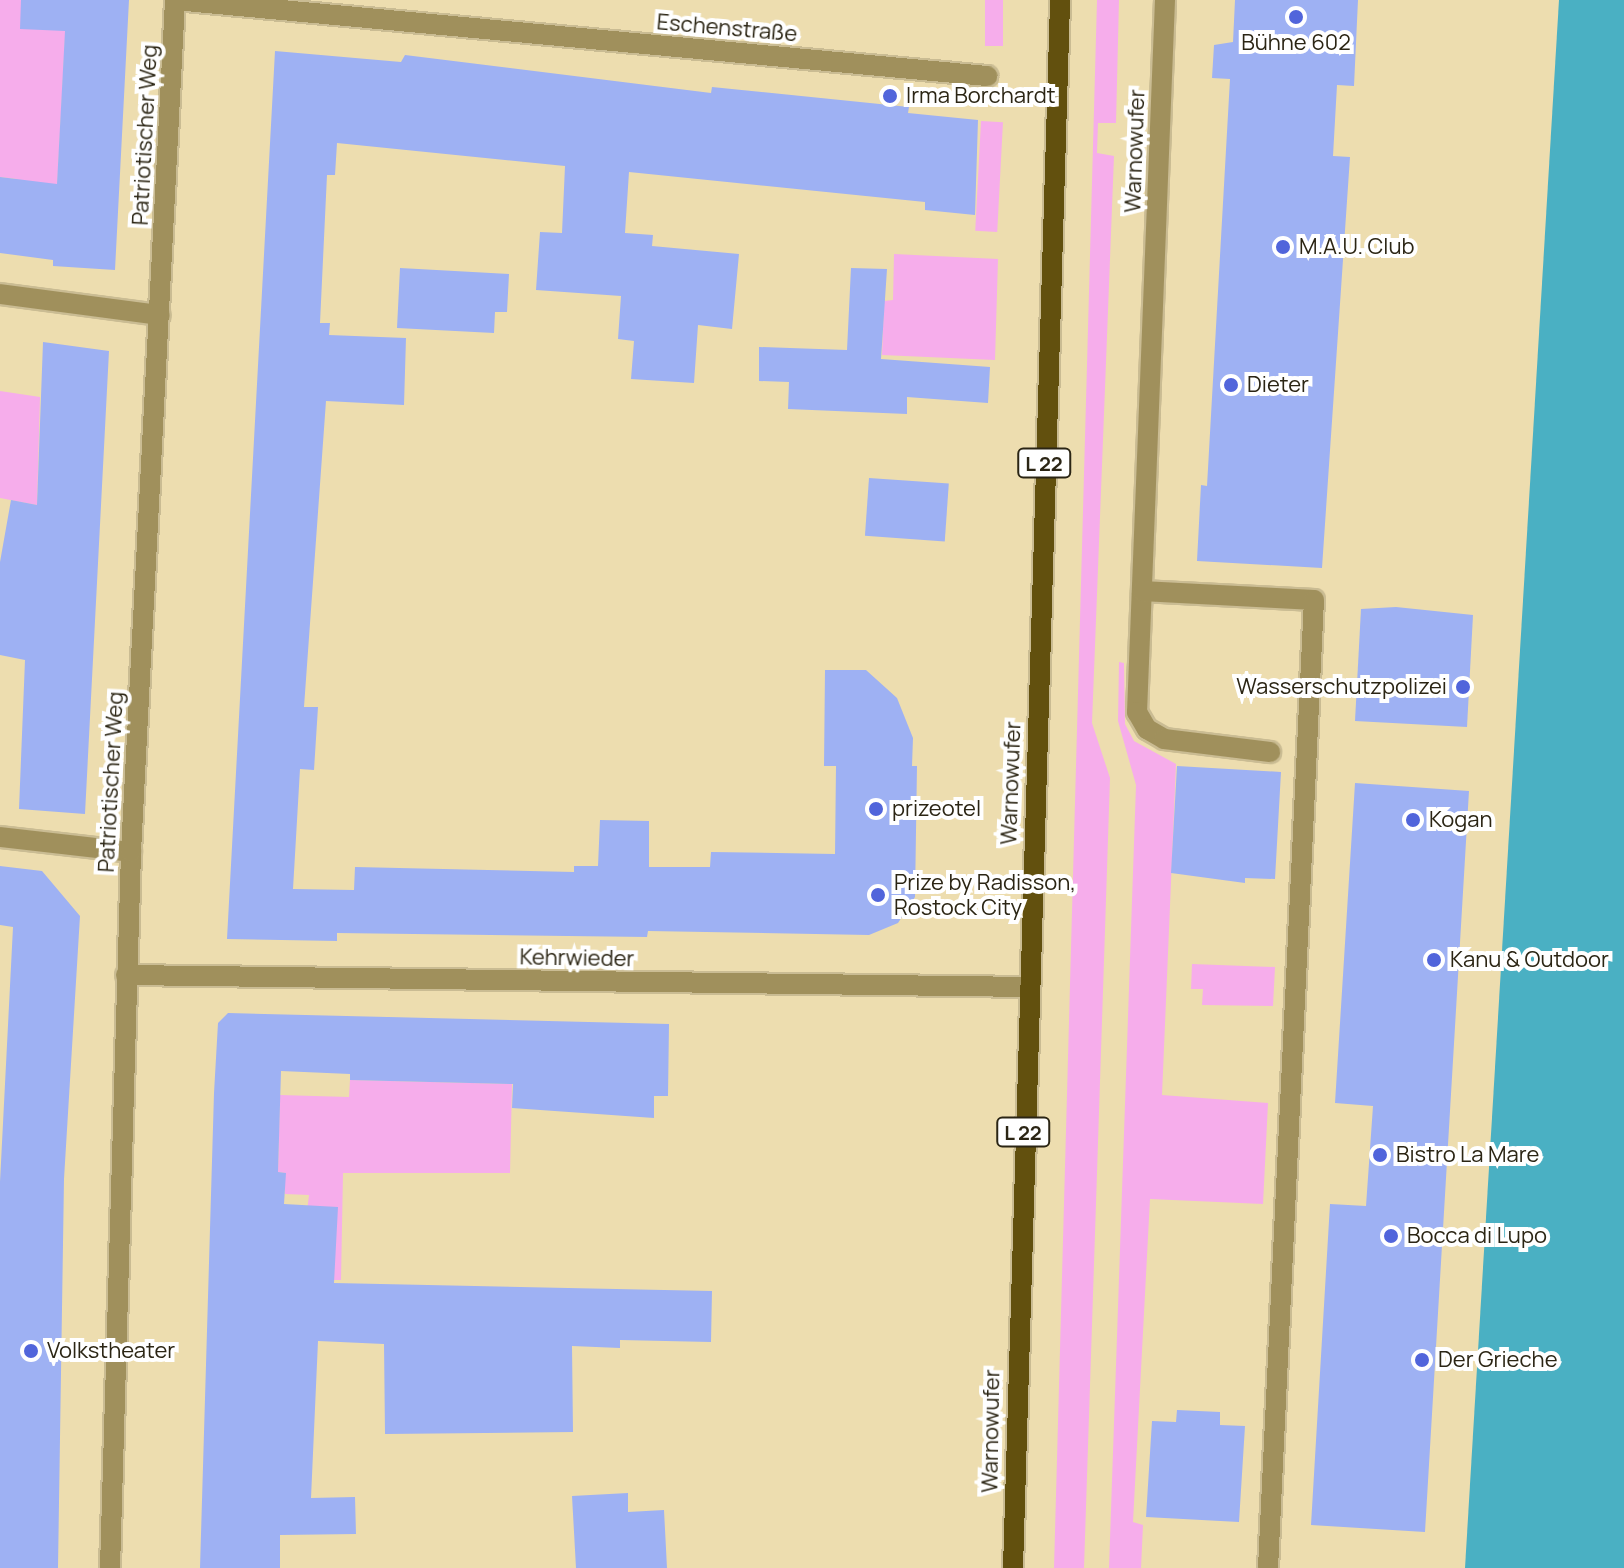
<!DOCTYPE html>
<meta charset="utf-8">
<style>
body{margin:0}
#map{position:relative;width:1624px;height:1568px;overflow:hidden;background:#edddaf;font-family:Manrope,sans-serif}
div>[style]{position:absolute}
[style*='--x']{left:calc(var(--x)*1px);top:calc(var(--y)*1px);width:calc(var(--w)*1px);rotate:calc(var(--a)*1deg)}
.green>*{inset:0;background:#f6adeb;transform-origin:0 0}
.water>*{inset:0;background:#4ab0c3}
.building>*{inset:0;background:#9eb1f3;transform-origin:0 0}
.roads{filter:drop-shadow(2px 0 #cabc93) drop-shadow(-2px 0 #cabc93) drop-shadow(0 2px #cabc93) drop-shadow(0 -2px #cabc93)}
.minor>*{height:20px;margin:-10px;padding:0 10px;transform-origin:10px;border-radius:10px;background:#a0905c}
.major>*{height:20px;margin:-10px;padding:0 10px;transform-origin:10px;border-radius:10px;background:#62500e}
.dots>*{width:22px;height:22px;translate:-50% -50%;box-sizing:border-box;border:4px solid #fff;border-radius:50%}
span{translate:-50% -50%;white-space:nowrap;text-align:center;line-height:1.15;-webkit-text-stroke:8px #fff;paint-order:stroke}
.shield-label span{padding:2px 6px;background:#fff;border:2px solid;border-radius:6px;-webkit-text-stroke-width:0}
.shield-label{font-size:20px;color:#2b2514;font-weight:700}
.street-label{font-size:22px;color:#2b2514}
.poi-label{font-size:22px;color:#2b2514}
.left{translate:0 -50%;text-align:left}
.right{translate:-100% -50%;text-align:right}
</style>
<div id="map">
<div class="green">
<i style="clip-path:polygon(0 0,67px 0,56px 208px,17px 179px,0 177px)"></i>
<i style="left:985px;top:0;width:18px;height:46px"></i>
<i style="clip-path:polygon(1097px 0,1119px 0,1116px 123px,1098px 123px,1097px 153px,1114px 156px,1092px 723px,1110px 778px,1084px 1568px,1054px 1568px)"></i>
<i style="left:981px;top:121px;width:22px;height:110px;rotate:3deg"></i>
<i style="clip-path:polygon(894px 254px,998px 259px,995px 360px,882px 355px,884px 301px,893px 300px)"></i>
<i style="clip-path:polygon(0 391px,40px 397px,37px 505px,0 498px)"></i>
<i style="clip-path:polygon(1119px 662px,1124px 663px,1125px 724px,1134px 741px,1176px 764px,1162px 1095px,1268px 1103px,1263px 1204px,1150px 1199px,1133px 1522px,1143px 1525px,1141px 1568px,1109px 1568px,1136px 785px,1118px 721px)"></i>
<i style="clip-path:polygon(1192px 964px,1275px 967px,1273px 1006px,1202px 1005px,1203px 989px,1191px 989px)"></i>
<i style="clip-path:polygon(350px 1080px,512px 1084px,510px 1173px,343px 1173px,341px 1280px,299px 1280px,309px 1195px,285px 1194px,285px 1173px,278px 1172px,280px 1095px,349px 1097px)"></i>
</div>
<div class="water">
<i style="clip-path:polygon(1559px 0,1624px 0,1624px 1568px,1465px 1568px)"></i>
</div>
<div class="building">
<i style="clip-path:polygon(21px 0,129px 0,115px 270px,53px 266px,53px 260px,0 253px,0 177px,57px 184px,65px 31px,20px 29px)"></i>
<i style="clip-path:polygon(1235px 0,1358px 0,1354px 86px,1337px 85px,1333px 156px,1350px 157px,1322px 568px,1197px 561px,1201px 485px,1207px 486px,1230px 79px,1212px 78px,1214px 45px,1233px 42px)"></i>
<i style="clip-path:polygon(275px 51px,401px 62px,405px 55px,711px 93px,712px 87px,909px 107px,908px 113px,978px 120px,975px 215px,925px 210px,925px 202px,629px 172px,625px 233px,653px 235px,652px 246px,739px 254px,732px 329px,698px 325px,694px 383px,631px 379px,634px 341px,618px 339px,621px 296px,536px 290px,540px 232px,562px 233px,565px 166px,337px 143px,335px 175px,327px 175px,320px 323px,330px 323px,329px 335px,406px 338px,404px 405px,326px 401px,304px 707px,318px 707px,314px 770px,300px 769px,293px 889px,354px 890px,355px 867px,574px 872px,574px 866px,598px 866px,600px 820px,649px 821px,649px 867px,710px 867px,711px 852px,835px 854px,836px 766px,824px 766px,825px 670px,866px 670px,897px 698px,913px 738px,912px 766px,917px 766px,915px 897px,898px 923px,869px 935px,648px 931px,647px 937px,337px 933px,337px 941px,227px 939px)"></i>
<i style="clip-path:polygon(400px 268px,509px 274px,507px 312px,495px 312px,494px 333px,397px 328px)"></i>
<i style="clip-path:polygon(851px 268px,887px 269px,881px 359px,990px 367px,988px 403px,907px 397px,907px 414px,788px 409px,789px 382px,759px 381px,759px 347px,847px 350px)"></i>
<i style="clip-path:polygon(43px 342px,109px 351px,85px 814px,19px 809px,25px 660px,0 655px,0 562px,11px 500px,37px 505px)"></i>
<i style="left:869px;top:478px;width:80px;height:58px;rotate:4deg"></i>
<i style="clip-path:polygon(1396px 607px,1473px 615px,1467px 727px,1355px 721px,1361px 609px)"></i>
<i style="clip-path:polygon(1177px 766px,1281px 772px,1275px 879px,1245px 878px,1245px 883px,1171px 873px)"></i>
<i style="clip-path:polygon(1355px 783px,1469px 791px,1425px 1532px,1311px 1525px,1330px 1204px,1366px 1206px,1373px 1106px,1335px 1103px)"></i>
<i style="clip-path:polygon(0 866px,42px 871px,80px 916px,64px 1179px,58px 1568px,0 1568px,0 1182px,13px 927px,0 925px)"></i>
<i style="clip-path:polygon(228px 1013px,669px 1024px,668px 1096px,654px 1096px,654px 1118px,512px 1108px,513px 1084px,350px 1080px,350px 1074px,281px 1071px,278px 1172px,286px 1173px,284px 1204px,338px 1207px,334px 1283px,712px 1291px,711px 1342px,620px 1340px,620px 1348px,572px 1346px,573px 1432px,385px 1434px,384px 1344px,318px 1341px,311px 1498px,355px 1497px,356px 1534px,280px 1535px,280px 1568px,200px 1568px,214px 1093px,218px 1023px)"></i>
<i style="clip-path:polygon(1177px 1410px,1220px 1412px,1220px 1425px,1245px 1426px,1239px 1522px,1146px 1517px,1152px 1421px,1176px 1422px)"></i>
<i style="clip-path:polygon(628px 1493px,628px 1512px,664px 1510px,667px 1568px,576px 1568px,572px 1496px)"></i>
</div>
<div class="roads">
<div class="minor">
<i style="--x:175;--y:0;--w:816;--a:5.35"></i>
<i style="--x:1165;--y:0;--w:713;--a:92.25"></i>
<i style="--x:1137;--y:712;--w:20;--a:60"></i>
<i style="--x:1147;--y:729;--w:20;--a:30"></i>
<i style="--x:1164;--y:739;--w:107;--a:7"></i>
<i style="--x:0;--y:294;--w:161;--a:7.5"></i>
<i style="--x:1142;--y:591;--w:172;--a:3"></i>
<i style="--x:1314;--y:600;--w:969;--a:92.72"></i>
<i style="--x:0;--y:837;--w:132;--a:6.5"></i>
<i style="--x:126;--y:975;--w:901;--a:0.76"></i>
<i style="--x:110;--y:1568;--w:716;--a:-88.32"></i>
<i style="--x:131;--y:852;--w:853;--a:-87.04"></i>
</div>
<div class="major">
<i style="--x:1013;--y:1568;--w:1569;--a:-88.28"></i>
</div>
</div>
<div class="dots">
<i style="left:1296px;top:17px;background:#5165db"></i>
<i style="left:890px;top:96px;background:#5165db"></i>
<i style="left:1283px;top:247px;background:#5165db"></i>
<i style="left:1231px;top:385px;background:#5165db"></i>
<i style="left:1463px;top:687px;background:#5165db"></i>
<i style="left:876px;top:809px;background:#5165db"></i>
<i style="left:1413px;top:820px;background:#5165db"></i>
<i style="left:878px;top:895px;background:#5165db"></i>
<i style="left:1434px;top:960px;background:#5165db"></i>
<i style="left:1380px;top:1155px;background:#5165db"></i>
<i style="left:1391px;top:1236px;background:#5165db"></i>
<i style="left:31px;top:1351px;background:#5165db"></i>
<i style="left:1422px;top:1360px;background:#5165db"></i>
</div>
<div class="shield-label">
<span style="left:1044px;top:463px">L 22</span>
<span style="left:1023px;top:1132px">L 22</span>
</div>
<div class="street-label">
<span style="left:727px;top:28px;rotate:5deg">Eschenstraße</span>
<span style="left:145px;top:135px;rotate:-87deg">Patriotischer Weg</span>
<span style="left:1135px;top:151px;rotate:-88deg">Warnowufer</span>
<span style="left:111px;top:782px;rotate:-87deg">Patriotischer Weg</span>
<span style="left:1011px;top:783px;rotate:-88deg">Warnowufer</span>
<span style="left:577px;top:958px;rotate:1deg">Kehrwieder</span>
<span style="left:991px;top:1431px;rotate:-89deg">Warnowufer</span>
</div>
<div class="poi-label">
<span style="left:1296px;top:43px">Bühne 602</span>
<span class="left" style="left:906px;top:96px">Irma Borchardt</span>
<span class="left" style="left:1299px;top:247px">M.A.U. Club</span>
<span class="left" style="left:1247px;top:385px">Dieter</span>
<span class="right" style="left:1447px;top:687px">Wasserschutzpolizei</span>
<span class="left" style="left:892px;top:809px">prizeotel</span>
<span class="left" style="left:1429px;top:820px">Kogan</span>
<span class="left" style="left:894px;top:895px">Prize by Radisson,<br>Rostock City</span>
<span class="left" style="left:1450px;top:960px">Kanu &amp; Outdoor</span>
<span class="left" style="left:1396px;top:1155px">Bistro La Mare</span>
<span class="left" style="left:1407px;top:1236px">Bocca di Lupo</span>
<span class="left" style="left:47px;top:1351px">Volkstheater</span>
<span class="left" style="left:1438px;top:1360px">Der Grieche</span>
</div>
</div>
